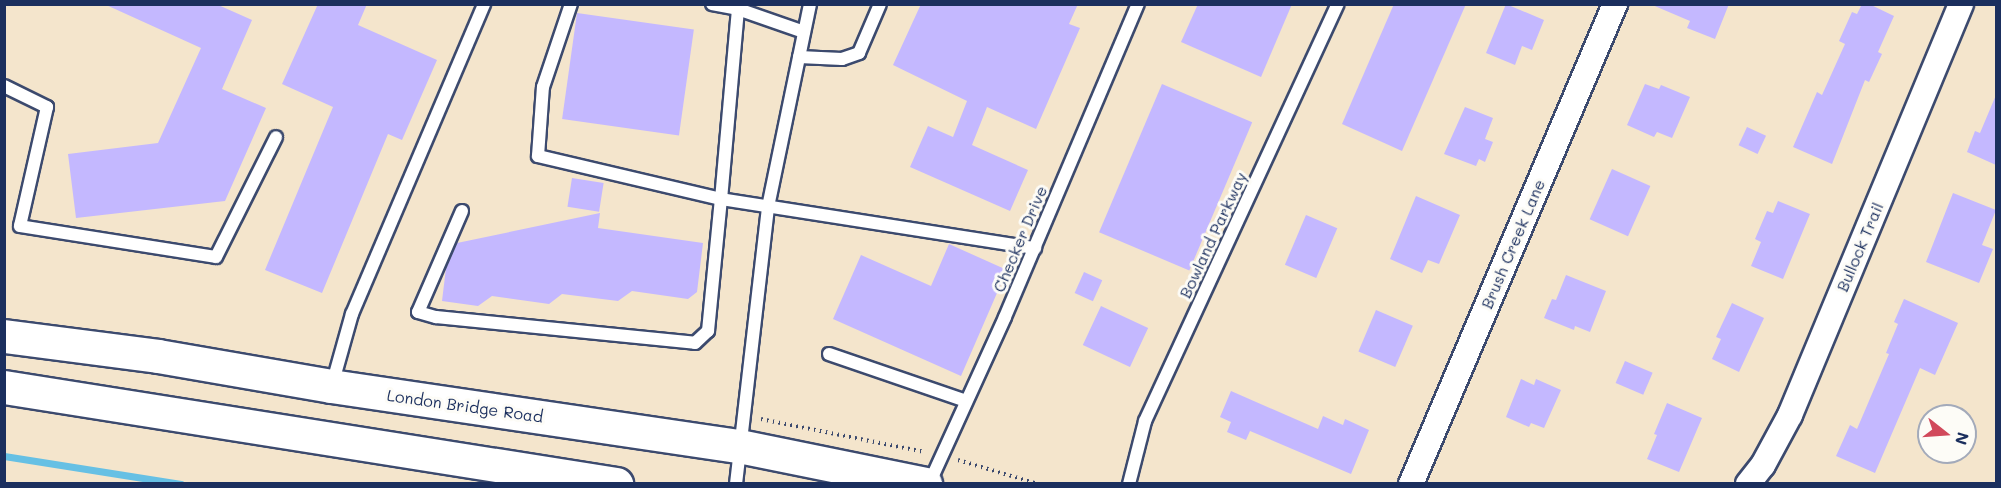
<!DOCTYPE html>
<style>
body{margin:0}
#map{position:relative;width:2001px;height:488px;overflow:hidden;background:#f4e5cc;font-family:Mali,sans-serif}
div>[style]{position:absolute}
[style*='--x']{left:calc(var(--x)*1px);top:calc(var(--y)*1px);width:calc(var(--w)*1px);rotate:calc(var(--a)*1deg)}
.stream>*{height:7px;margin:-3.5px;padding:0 3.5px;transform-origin:3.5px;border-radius:3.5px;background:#66c0e4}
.building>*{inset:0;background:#c4b8ff;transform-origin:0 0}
.path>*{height:4px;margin-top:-2px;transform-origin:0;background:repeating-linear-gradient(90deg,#3c4a6e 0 1.5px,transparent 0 6px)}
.roads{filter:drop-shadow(2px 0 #3c4a6e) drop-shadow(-2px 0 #3c4a6e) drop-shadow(0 2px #3c4a6e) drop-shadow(0 -2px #3c4a6e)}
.lane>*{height:12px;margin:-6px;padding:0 6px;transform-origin:6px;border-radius:6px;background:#fff}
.street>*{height:24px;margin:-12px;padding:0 12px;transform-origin:12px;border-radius:12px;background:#fff}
.primary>*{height:33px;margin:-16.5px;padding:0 16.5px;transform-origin:16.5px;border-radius:16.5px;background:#fff}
span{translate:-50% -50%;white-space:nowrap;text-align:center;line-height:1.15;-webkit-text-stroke:6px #fdfcf7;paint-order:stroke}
.street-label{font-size:16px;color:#1b2f5e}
.frame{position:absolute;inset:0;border:6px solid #1b2f5e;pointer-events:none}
.north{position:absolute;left:1917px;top:404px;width:60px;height:60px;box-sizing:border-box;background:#fdfcf7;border:2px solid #a3aaba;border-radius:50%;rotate:107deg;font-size:16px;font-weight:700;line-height:24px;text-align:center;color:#1b2f5e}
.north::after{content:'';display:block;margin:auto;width:21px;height:27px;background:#d1495b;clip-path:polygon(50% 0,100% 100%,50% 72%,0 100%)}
</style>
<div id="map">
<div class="stream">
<i style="--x:4;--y:456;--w:179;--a:9"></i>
</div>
<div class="building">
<i style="clip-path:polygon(104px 4px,216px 4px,252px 20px,222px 89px,266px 108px,225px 201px,76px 218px,68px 154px,158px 143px,201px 48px)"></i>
<i style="clip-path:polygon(318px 4px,367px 4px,358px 25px,437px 60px,402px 140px,388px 134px,322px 293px,265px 270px,333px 107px,282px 84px)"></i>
<i style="clip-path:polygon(921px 4px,1078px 4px,1069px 24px,1080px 28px,1036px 129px,987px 107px,972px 145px,1028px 170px,1010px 211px,910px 167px,928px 126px,953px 137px,967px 101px,893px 65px)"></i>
<i style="clip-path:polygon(1198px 4px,1292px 4px,1261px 77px,1181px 42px)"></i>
<i style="clip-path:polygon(1394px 4px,1466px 4px,1402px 151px,1342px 124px)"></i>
<i style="clip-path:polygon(1506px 4px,1544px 20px,1532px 50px,1522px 46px,1515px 65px,1486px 53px)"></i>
<i style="clip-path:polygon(1650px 4px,1729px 4px,1715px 39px,1687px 28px,1690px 21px)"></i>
<i style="clip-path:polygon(1862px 4px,1869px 4px,1894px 16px,1878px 52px,1882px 54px,1869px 82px,1865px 80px,1832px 164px,1793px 147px,1817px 92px,1822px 95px,1845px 44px,1839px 41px,1852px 12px,1857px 14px)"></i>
<i style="left:577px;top:13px;width:118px;height:107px;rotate:8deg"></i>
<i style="left:1162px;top:84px;width:98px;height:161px;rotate:23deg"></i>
<i style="clip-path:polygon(1645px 84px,1659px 89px,1661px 85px,1690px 97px,1672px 138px,1657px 132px,1654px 137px,1627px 125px)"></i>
<i style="clip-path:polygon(1996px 95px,1996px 165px,1967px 152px,1975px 131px,1980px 133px)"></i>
<i style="clip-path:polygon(1465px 107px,1493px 118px,1485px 139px,1493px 142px,1485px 162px,1479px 159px,1476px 166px,1444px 154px)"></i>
<i style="left:1747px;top:127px;width:21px;height:20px;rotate:25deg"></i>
<i style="left:1612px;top:169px;width:42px;height:55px;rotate:24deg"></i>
<i style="left:572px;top:178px;width:32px;height:29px;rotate:9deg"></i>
<i style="clip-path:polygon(1953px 193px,1996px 210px,1982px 245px,1993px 249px,1979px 283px,1926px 262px)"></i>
<i style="clip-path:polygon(1416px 196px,1460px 215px,1439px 264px,1428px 260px,1422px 273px,1390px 259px)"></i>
<i style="clip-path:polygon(1778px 201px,1810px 214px,1783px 279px,1751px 266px,1761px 242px,1755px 239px,1767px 211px,1773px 213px)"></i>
<i style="clip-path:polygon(600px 213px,598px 228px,703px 243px,697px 292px,688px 299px,632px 291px,618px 301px,562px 294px,549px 304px,492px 296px,478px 306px,442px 301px,446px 268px,457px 243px)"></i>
<i style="left:1306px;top:215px;width:34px;height:54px;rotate:23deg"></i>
<i style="clip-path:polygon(949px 244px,1007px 270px,961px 376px,833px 319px,861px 255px,931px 286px)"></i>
<i style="left:1084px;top:272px;width:20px;height:23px;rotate:24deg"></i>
<i style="clip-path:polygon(1566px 275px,1606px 291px,1590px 332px,1575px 326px,1574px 330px,1544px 318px,1552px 299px,1556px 300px)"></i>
<i style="clip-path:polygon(1904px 299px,1958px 323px,1935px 375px,1920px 368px,1875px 473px,1836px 456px,1850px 425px,1857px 429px,1889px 354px,1886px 353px,1898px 324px,1894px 322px)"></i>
<i style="clip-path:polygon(1732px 303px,1764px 318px,1739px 372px,1712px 359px,1721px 339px,1716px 337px)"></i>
<i style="left:1101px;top:306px;width:52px;height:43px;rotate:25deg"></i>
<i style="left:1376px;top:310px;width:40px;height:45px;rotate:23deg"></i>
<i style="left:1625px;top:361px;width:30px;height:24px;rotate:23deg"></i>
<i style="clip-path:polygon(1521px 379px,1534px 385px,1536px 379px,1561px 390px,1544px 428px,1531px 423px,1529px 427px,1506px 417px)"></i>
<i style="clip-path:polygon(1231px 391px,1318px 429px,1323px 416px,1343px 425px,1345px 419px,1369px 430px,1351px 474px,1250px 431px,1246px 440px,1227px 432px,1231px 422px,1220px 417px)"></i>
<i style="clip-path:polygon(1667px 403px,1702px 418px,1679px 472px,1647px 459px,1657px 435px,1654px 434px)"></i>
</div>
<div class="path">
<i style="--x:761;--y:419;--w:167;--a:11.4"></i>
<i style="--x:958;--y:460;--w:84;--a:16.7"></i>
</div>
<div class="roads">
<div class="lane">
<i style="--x:712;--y:4;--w:26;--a:11"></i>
<i style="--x:738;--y:9;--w:5;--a:-79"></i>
<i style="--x:804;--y:32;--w:70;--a:-160.8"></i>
<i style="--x:738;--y:9;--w:191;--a:95.1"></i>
<i style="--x:721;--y:199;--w:318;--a:8.9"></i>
<i style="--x:799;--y:57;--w:43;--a:2.7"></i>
<i style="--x:842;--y:59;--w:18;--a:-19"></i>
<i style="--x:859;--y:53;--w:53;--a:-66.8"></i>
<i style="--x:4;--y:86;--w:48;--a:26"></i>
<i style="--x:47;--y:107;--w:122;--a:102.8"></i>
<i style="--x:20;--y:226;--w:198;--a:9"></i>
<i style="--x:216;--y:257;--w:134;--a:-63.4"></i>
<i style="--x:462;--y:211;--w:110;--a:113.5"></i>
<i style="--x:418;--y:312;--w:19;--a:16"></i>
<i style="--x:436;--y:317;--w:260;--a:5.7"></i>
<i style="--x:695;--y:343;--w:18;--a:-43"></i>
<i style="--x:708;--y:331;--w:133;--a:-84.4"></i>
<i style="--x:721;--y:199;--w:188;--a:-166.8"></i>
<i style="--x:538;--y:156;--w:69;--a:-85.9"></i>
<i style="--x:543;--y:87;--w:88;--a:-71.4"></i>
<i style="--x:829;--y:354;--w:145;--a:18.9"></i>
<i style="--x:332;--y:385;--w:74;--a:-74.3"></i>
<i style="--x:352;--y:314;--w:337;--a:-66.9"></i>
<i style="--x:736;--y:484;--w:279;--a:-83.4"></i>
<i style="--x:768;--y:207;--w:207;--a:-78.3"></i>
<i style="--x:929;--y:484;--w:183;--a:-65.5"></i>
<i style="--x:1005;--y:317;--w:340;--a:-67"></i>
<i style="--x:1129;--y:484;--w:65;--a:-75.7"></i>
<i style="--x:1145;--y:421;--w:459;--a:-65.2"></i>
</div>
<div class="street">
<i style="--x:1411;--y:484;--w:522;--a:-66.97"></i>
<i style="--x:1748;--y:484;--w:24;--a:-52"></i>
<i style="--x:1763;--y:465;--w:57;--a:-61.6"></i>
<i style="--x:1790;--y:415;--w:445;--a:-67.4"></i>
</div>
<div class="primary">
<i style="--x:4;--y:336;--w:155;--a:7.4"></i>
<i style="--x:158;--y:356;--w:176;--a:9.8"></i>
<i style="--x:331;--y:386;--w:412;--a:8.4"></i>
<i style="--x:739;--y:446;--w:190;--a:11.5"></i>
<i style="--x:4;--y:387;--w:620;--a:9.01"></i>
</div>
</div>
<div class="street-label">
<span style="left:1213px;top:235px;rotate:-65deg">Bowland Parkway</span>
<span style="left:1020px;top:239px;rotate:-67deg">Checker Drive</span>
<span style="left:1513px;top:244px;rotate:-67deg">Brush Creek Lane</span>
<span style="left:1860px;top:247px;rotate:-67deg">Bullock Trail</span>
<span style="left:465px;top:406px;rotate:8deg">London Bridge Road</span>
</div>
<div class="frame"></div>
<div class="north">N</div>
</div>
